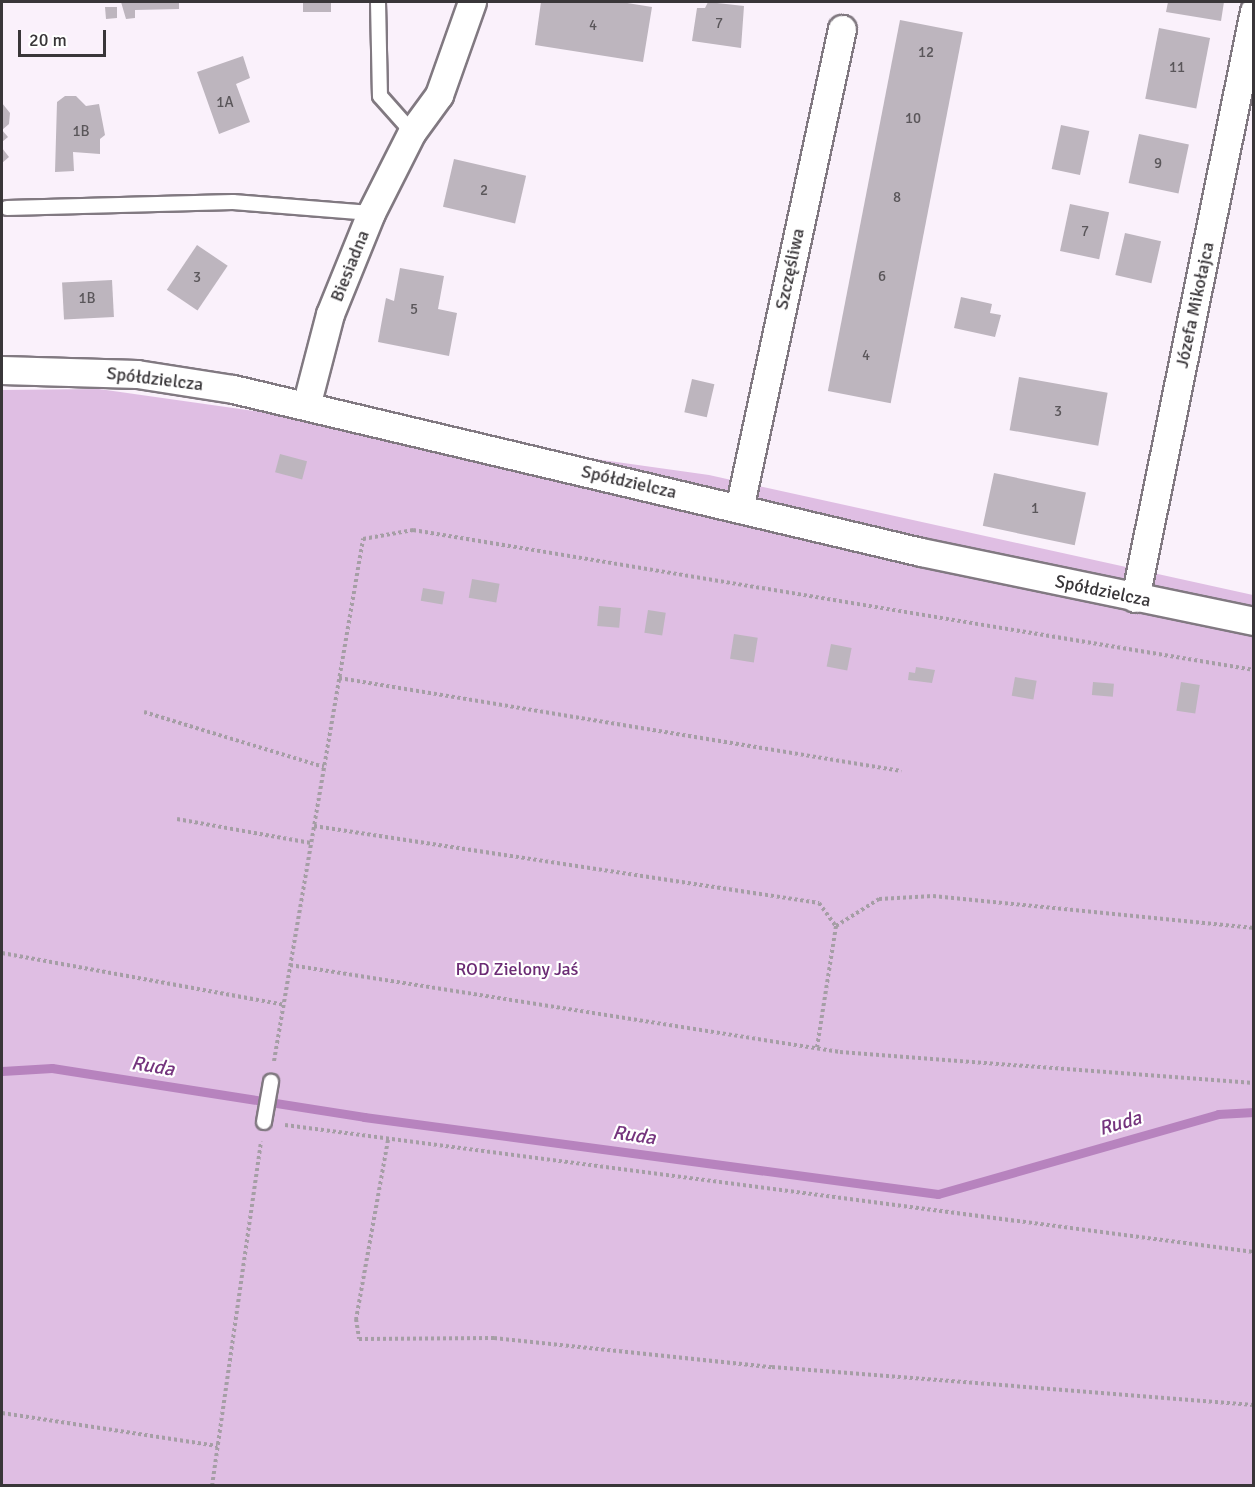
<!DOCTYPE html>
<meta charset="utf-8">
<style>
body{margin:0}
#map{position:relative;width:1255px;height:1487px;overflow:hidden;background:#faf1fb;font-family:Signika,sans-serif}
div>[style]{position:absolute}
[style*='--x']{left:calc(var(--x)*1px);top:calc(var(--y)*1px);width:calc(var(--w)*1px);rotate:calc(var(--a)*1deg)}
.green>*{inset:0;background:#dfbee3}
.stream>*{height:9px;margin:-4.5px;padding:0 4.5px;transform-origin:4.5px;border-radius:4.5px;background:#b783be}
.building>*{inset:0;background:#bdb5be;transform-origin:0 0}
.path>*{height:4px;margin-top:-2px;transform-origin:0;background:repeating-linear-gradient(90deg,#a59ea5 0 3px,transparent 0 6px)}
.roads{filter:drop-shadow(2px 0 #817981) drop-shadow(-2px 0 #817981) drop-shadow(0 2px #817981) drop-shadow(0 -2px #817981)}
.lane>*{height:14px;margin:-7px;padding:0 7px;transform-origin:7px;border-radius:7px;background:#fff}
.street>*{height:27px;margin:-13.5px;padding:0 13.5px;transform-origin:13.5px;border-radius:13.5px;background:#fff}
span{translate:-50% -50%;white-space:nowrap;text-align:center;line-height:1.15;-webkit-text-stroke:4.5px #fff;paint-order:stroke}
.number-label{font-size:15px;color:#5a565a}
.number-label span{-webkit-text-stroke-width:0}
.street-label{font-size:18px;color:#393639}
.park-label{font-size:18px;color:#6b2b74}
.water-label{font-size:20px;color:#75357e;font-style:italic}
.frame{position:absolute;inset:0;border:3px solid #393639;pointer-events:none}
.scale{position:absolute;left:18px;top:30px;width:88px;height:27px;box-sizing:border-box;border:3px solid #393639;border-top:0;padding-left:8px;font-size:18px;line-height:21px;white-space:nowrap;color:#393639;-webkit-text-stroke:4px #fff;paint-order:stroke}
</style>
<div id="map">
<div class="green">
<i style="clip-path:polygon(99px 389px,709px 475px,1253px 595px,1253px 1485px,2px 1485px,2px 390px)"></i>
</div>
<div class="stream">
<i style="--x:2;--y:1071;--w:50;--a:-3.4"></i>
<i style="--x:52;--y:1068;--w:316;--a:8.9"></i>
<i style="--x:364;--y:1117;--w:579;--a:7.64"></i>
<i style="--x:938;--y:1194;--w:291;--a:-15.9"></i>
<i style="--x:1218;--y:1114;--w:36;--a:-3"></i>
</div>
<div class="building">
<i style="clip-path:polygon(121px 2px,179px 2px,179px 9px,135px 10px,135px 18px,126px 19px)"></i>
<i style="left:303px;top:2px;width:28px;height:10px"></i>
<i style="clip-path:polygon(541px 2px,621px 2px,652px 7px,643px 62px,535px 45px)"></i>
<i style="clip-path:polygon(708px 2px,744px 6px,741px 48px,692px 41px,697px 8px,705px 8px)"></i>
<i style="clip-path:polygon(1168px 2px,1224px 2px,1221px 21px,1166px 12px)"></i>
<i style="clip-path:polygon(105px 7px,117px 7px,117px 18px,106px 19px)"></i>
<i style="left:900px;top:20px;width:64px;height:378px;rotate:11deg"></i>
<i style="left:1159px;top:28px;width:52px;height:72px;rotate:11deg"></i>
<i style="clip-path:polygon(243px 56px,250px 78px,236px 84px,250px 122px,219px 134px,197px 72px)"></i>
<i style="clip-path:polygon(65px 96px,76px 96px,86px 106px,99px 104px,105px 135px,100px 139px,100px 154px,73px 152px,74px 171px,55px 172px,57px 102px)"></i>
<i style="clip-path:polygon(2px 103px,10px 113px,9px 124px,2px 130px,8px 137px,2px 142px)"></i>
<i style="left:1061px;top:125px;width:29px;height:45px;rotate:12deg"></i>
<i style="left:1139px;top:134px;width:51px;height:50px;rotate:12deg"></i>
<i style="clip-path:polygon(2px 148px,9px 157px,2px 163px)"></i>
<i style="left:454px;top:159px;width:74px;height:49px;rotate:13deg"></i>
<i style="left:1070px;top:204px;width:40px;height:48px;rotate:12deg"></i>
<i style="left:1125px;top:233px;width:37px;height:43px;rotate:13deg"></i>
<i style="left:197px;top:245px;width:37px;height:54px;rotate:34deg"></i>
<i style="clip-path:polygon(400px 268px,444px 276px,438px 309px,457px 313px,449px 356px,378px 342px,386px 298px,394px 301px)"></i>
<i style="left:112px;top:280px;width:37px;height:50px;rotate:87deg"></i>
<i style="clip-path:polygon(961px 297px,992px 304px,990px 313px,1001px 315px,995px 337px,954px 328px)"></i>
<i style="left:1019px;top:377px;width:90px;height:54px;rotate:10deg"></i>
<i style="left:692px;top:379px;width:23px;height:34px;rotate:13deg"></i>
<i style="left:280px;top:454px;width:28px;height:19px;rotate:15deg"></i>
<i style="left:994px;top:473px;width:94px;height:54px;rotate:12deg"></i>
<i style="left:472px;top:579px;width:28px;height:19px;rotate:10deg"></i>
<i style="left:423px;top:588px;width:22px;height:13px;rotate:10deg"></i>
<i style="left:599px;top:606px;width:22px;height:20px;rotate:5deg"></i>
<i style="left:648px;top:610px;width:18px;height:23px;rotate:9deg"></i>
<i style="left:734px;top:634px;width:24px;height:25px;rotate:9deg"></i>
<i style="left:831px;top:644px;width:21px;height:23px;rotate:11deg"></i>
<i style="clip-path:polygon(916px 667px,935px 670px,932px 683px,908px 680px,909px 672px,915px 673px)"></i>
<i style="left:1015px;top:677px;width:22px;height:19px;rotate:10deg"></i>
<i style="left:1093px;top:682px;width:21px;height:13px;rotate:5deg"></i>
<i style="left:1181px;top:682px;width:19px;height:29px;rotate:9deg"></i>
</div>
<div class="path">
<i style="--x:339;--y:678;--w:570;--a:9.4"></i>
<i style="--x:144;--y:712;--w:188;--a:17"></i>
<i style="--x:177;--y:819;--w:136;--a:10.2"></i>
<i style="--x:314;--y:826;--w:511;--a:8.67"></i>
<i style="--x:819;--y:903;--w:29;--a:54"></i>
<i style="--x:836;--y:926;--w:123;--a:98.9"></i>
<i style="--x:836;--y:926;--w:51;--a:-32.1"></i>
<i style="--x:879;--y:899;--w:54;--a:-3.2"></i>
<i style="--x:933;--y:896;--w:323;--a:5.7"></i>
<i style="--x:2;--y:953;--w:287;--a:10.4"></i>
<i style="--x:290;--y:965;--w:557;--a:8.99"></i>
<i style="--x:840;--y:1052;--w:415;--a:4.3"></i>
<i style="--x:274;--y:1061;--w:530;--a:-80.32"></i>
<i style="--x:363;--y:539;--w:51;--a:-10.2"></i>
<i style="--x:413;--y:530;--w:853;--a:9.45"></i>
<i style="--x:285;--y:1125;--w:977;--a:7.47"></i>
<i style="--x:388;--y:1140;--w:182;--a:100.1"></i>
<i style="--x:356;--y:1319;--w:20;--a:81"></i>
<i style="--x:359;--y:1339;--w:135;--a:-0.4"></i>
<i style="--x:494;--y:1338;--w:280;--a:6"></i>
<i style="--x:772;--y:1367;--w:483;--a:4.5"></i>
<i style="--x:2;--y:1413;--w:218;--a:8.7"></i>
<i style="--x:212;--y:1486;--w:348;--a:-81.9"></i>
</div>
<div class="roads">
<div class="lane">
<i style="--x:378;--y:2;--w:94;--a:88.8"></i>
<i style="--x:380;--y:96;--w:48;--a:48.4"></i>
<i style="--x:7;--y:208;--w:226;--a:-1.5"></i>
<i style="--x:233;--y:202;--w:138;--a:4.6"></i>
<i style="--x:264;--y:1122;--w:41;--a:-80.1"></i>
</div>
<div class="street">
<i style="--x:2;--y:370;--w:135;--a:1.7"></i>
<i style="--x:137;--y:374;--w:97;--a:8.9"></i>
<i style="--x:233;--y:389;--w:707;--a:13.33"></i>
<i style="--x:921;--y:552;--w:340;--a:11.7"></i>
<i style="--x:306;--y:406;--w:95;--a:-75.4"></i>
<i style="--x:330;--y:314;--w:109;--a:-67.9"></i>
<i style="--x:371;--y:213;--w:91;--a:-63.2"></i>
<i style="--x:412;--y:132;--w:46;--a:-53.9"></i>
<i style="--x:439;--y:95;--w:99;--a:-70.5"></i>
<i style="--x:739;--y:509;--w:491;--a:-77.9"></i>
<i style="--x:1135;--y:598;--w:599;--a:-78.54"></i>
</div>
</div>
<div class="number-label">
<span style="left:719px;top:24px">7</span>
<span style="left:593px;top:26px">4</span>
<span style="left:926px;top:53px">12</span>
<span style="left:1177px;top:68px">11</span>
<span style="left:225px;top:103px">1A</span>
<span style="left:913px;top:119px">10</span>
<span style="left:81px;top:132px">1B</span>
<span style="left:1158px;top:164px">9</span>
<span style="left:484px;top:191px">2</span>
<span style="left:897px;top:198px">8</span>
<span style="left:1085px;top:232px">7</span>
<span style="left:882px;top:277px">6</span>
<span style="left:197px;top:278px">3</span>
<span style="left:87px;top:299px">1B</span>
<span style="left:414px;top:310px">5</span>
<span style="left:866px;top:356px">4</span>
<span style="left:1058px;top:412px">3</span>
<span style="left:1035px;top:509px">1</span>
</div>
<div class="street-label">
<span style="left:350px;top:266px;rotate:-68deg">Biesiadna</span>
<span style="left:790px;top:269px;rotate:-78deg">Szczęśliwa</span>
<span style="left:1195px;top:305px;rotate:-78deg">Józefa Mikołajca</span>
<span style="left:155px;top:379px;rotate:7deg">Spółdzielcza</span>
<span style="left:629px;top:482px;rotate:13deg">Spółdzielcza</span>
<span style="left:1103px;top:591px;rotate:12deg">Spółdzielcza</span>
</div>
<div class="park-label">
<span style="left:517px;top:969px">ROD Zielony Jaś</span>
</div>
<div class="water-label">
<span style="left:153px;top:1066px;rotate:9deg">Ruda</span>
<span style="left:1120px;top:1123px;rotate:-16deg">Ruda</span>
<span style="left:634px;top:1135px;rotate:8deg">Ruda</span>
</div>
<div class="frame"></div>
<div class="scale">20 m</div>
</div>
